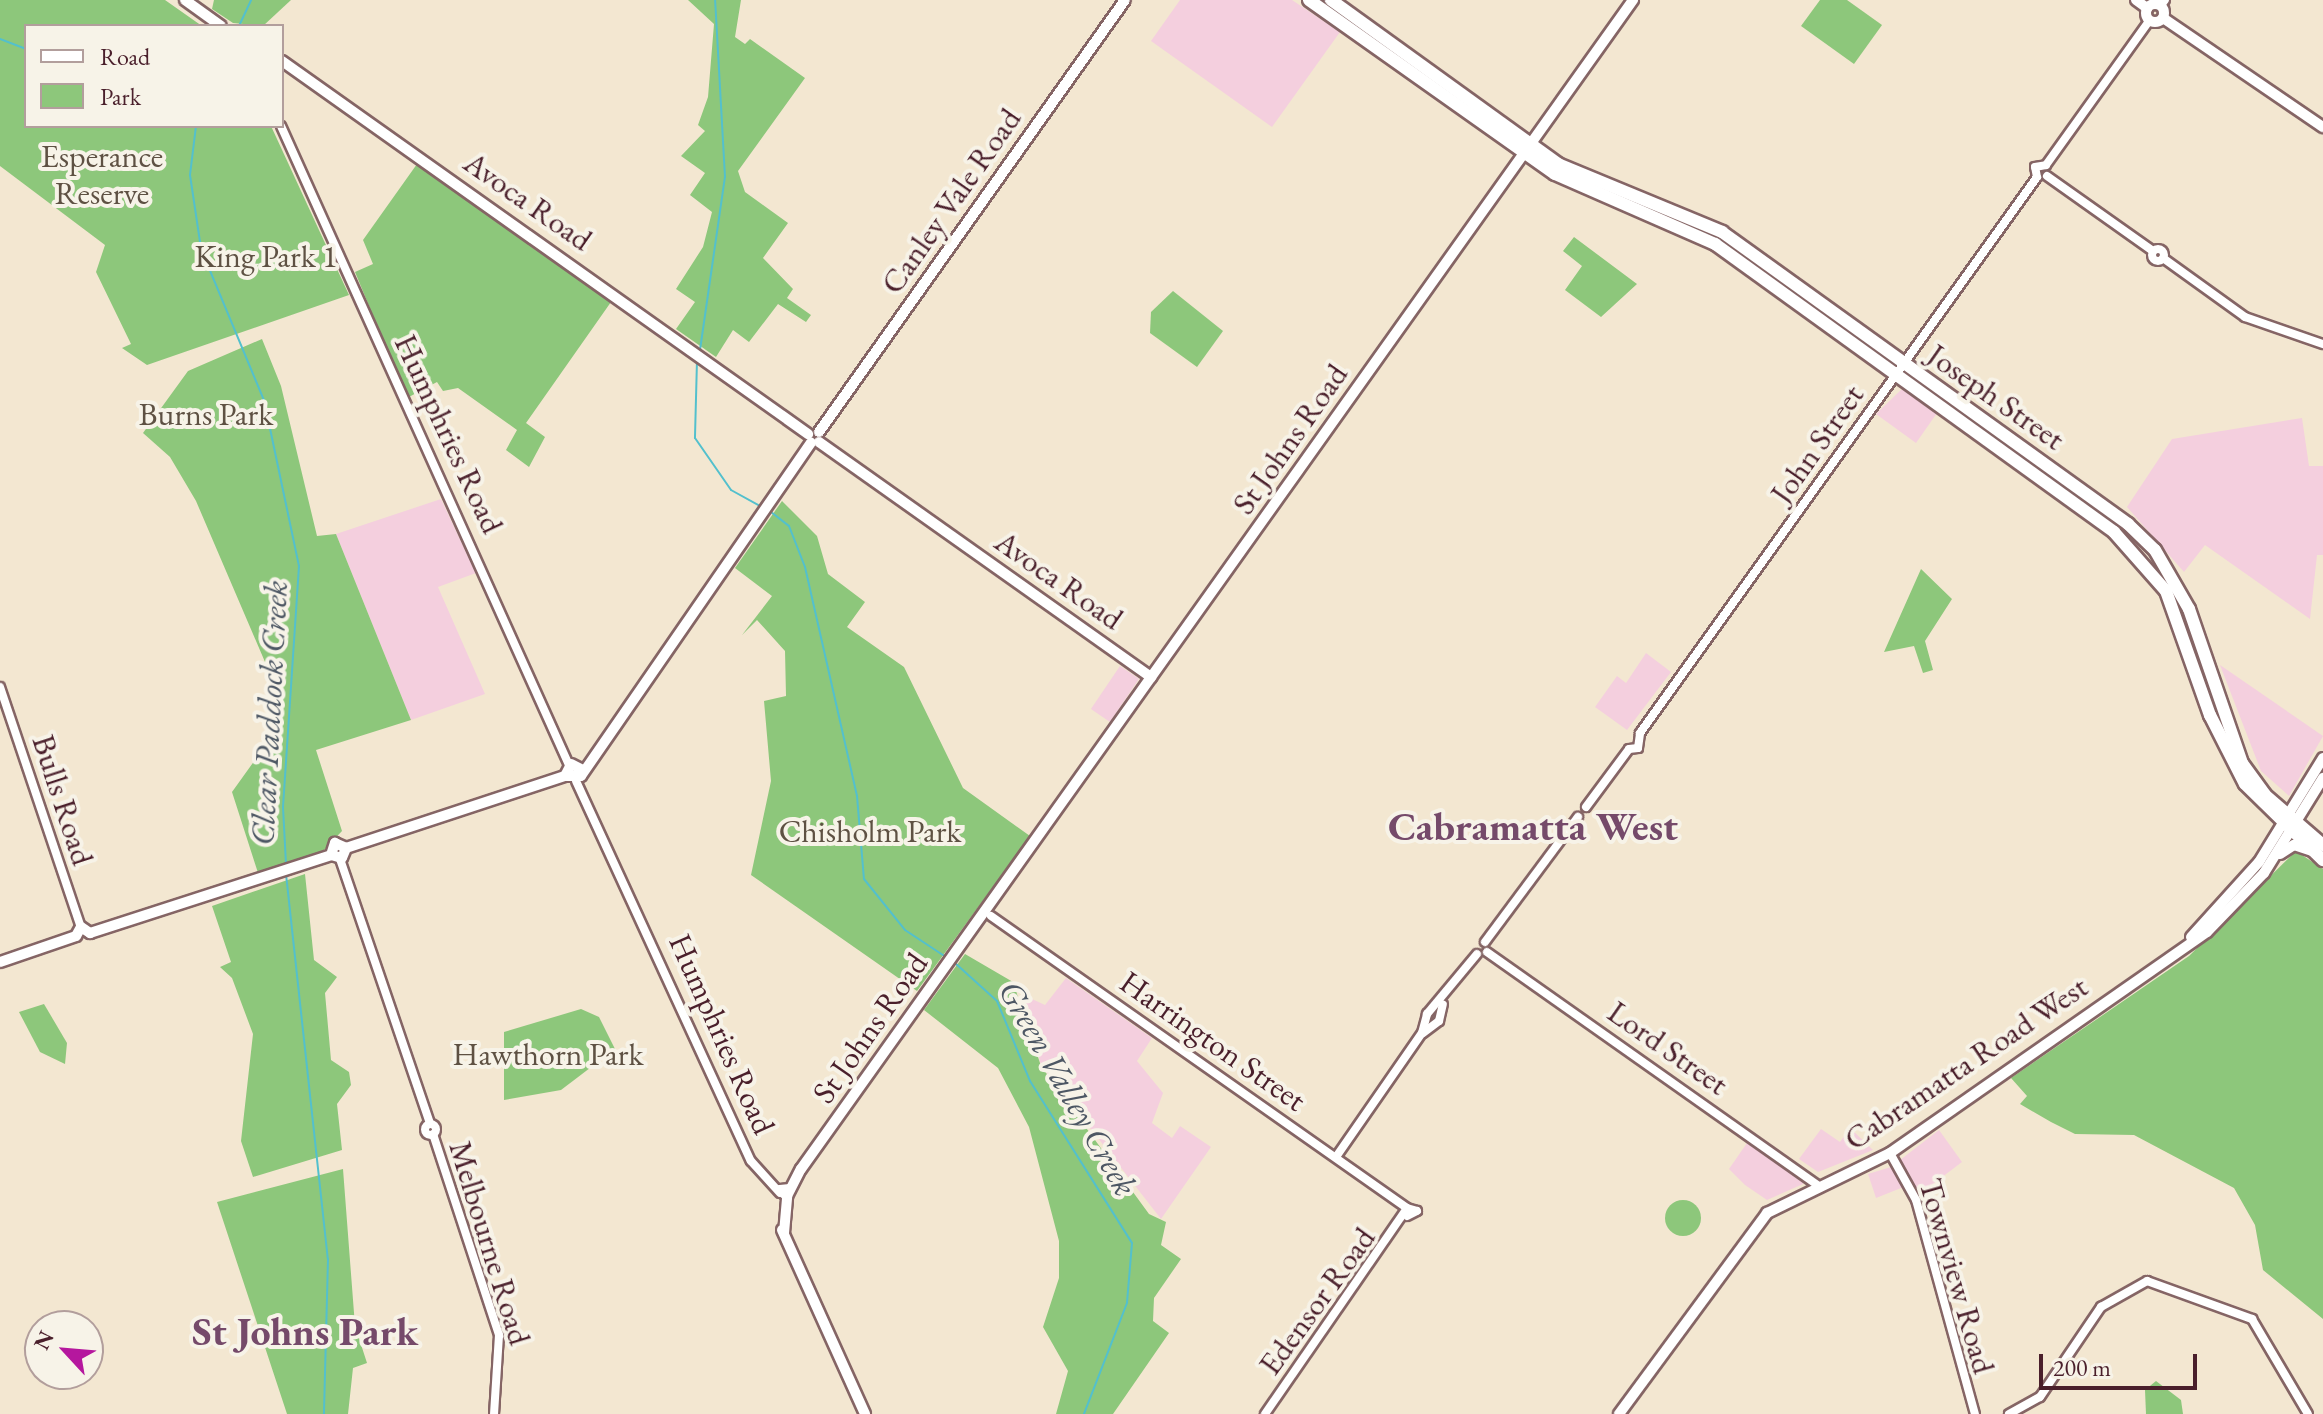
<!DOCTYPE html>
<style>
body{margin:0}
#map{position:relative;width:2323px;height:1414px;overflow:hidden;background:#f3e7d1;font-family:"EB Garamond",serif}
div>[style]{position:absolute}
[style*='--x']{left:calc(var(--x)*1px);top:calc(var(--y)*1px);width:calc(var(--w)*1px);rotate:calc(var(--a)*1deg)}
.built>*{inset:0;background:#f4cfde;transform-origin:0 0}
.green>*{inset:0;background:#8dc77b}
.round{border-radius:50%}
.stream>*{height:2px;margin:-1px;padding:0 1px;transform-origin:1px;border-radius:1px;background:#53c0cd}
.roads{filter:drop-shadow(2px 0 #856565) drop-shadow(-2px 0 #856565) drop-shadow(0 2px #856565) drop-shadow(0 -2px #856565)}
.minor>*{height:8px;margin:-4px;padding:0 4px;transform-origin:4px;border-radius:4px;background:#fff}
.minor>.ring{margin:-4px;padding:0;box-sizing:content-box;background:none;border:8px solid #fff;border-radius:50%}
.major>*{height:10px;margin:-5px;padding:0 5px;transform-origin:5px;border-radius:5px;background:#fff}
.major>.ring{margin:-5px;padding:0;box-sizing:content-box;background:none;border:10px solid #fff;border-radius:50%}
.highway>*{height:12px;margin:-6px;padding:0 6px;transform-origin:6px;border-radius:6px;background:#fff}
span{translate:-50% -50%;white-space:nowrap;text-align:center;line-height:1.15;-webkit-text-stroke:8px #f7f3e8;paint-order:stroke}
.park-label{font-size:32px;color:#5e5143}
.street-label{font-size:32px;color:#4a1f2b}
.water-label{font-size:34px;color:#4d5764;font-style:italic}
.district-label{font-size:40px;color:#754a6a;font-weight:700}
.legend{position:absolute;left:24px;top:24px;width:260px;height:104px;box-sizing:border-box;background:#f7f3e8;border:2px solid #b29e9c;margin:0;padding:10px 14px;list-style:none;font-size:24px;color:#4a1f2b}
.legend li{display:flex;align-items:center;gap:16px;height:40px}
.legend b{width:40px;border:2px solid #b29e9c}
.north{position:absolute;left:24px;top:1310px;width:80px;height:80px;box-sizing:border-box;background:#f7f3e8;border:2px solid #b29e9c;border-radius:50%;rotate:296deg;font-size:22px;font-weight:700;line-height:32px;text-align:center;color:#4a1f2b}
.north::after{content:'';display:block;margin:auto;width:28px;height:36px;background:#b5179e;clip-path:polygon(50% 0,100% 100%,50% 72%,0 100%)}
.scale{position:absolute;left:2039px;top:1354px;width:158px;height:36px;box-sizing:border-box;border:4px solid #4a1f2b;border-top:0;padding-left:10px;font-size:24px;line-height:28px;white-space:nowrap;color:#4a1f2b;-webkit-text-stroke:6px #f7f3e8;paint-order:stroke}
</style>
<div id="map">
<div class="built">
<i style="clip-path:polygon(1180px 0,1292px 0,1340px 32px,1272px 127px,1151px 41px)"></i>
<i style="clip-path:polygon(1903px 388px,1937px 413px,1916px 443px,1876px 414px)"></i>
<i style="clip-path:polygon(2302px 418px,2309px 466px,2323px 466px,2323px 555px,2317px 555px,2310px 619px,2205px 545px,2184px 572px,2127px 507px,2172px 439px)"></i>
<i style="clip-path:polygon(441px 499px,476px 573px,438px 587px,485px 694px,411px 720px,336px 534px)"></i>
<i style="clip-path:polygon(1646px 653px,1671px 672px,1627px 730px,1595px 707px,1617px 676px,1626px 683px)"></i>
<i style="clip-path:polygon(2220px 665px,2323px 736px,2289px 796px,2261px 771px)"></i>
<i style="left:1120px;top:666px;width:23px;height:52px;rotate:34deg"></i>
<i style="clip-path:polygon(1066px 978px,1152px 1038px,1137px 1061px,1163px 1093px,1152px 1123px,1172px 1138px,1180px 1126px,1211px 1147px,1161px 1219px,1041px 1065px,1021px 994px,1045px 1005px)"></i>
<i style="clip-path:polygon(1850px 1128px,1873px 1150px,1818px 1172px,1799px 1159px,1821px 1129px,1840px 1142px)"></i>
<i style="clip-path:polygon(1939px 1130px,1962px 1162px,1921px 1193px,1901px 1188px,1876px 1198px,1868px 1174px,1891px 1167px)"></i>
<i style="clip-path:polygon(1747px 1143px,1803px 1181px,1803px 1184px,1767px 1200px,1745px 1185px,1729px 1169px)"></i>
</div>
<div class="green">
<i style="clip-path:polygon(0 0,165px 0,202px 26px,26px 26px,26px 126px,271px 126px,349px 295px,147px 365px,122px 348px,131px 344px,96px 272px,105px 245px,0 166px)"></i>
<i style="clip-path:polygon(214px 0,291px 0,263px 26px,233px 23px,212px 9px)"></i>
<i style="clip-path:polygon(688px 0,741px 0,735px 37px,745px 44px,750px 39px,805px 78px,738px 171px,745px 192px,788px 223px,763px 258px,793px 289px,787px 298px,811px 315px,806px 322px,778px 304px,749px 342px,733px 330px,716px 357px,676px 329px,695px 302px,676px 289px,703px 247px,712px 212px,690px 195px,705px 173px,681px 156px,705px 131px,698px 125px,708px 97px,714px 24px)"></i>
<i style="clip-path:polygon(1820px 0,1847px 0,1882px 25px,1854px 64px,1801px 26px)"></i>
<i style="clip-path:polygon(417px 164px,611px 302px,526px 423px,545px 437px,529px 467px,506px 450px,517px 430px,458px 388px,443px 391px,437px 382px,407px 398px,355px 272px,373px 264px,363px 240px)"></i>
<i style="clip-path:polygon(1574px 237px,1637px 284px,1601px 317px,1565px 290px,1582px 266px,1563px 251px)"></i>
<i style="clip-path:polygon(1173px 291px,1223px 331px,1197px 367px,1150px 333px,1151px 312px)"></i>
<i style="clip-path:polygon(262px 339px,281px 386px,317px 536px,336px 534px,411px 720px,316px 750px,342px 831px,322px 852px,259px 876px,232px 792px,270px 739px,277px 690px,196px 501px,170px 457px,143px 433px,188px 371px)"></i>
<i style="clip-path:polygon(782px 501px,817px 536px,828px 574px,865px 602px,847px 627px,904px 667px,963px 788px,1030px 836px,917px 991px,751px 875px,771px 781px,764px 701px,786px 696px,785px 651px,757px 620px,742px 635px,772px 596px,735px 568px)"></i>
<i style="clip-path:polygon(1921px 569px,1952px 599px,1925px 641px,1933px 670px,1923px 673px,1914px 646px,1884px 652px)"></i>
<i style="clip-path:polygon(2296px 851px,2323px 869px,2323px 1319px,2263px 1270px,2255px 1225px,2234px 1188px,2134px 1135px,2075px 1134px,2051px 1122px,2020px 1104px,2027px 1096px,2011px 1078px,2189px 956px)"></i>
<i style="clip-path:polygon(305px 874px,314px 960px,337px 977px,325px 993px,331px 1060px,349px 1072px,351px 1085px,337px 1104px,342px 1150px,253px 1177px,241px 1141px,253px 1034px,232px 978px,220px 967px,231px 962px,212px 906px)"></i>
<i style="clip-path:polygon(965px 954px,1013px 982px,1041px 1066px,1149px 1214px,1166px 1222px,1161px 1245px,1181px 1259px,1154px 1298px,1153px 1321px,1169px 1333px,1113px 1414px,1056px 1414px,1068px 1371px,1043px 1327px,1059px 1278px,1059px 1241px,1029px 1127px,998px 1068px,924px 1010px)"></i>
<i style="clip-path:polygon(44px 1004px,67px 1043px,65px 1064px,40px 1052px,19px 1012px)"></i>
<i style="clip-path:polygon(581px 1009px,599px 1017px,615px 1049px,561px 1090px,504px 1100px,504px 1032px)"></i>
<i style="clip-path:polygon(343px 1169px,355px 1326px,367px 1363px,353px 1368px,348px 1414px,287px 1414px,217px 1202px)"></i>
<i class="round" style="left:1665px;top:1200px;width:36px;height:36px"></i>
<i style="clip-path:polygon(2156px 1381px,2181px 1400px,2183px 1414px,2146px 1414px,2145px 1390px)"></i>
</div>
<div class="stream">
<i style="--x:239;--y:26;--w:29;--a:-65"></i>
<i style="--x:0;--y:39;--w:28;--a:21"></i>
<i style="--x:196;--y:126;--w:49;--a:97"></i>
<i style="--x:190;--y:175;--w:75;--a:81.5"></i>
<i style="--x:201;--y:249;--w:164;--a:67.4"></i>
<i style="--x:264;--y:400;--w:170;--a:78.1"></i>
<i style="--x:299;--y:566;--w:242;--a:93.8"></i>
<i style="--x:283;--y:807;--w:57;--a:87"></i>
<i style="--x:700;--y:350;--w:175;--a:-81.8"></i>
<i style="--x:725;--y:177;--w:177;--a:-93.2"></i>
<i style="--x:697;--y:360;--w:78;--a:91.5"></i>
<i style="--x:695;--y:438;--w:63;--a:55.3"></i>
<i style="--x:731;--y:490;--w:35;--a:29"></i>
<i style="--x:771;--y:512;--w:23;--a:38"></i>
<i style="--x:789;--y:526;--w:44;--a:68.7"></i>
<i style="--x:805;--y:567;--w:235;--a:77.2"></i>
<i style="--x:857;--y:796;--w:83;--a:85.2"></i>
<i style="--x:864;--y:879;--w:65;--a:51.2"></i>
<i style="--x:905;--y:930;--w:49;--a:33.4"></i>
<i style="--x:286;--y:874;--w:387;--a:83.8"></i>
<i style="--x:328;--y:1259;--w:155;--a:91.5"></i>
<i style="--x:955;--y:963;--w:57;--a:42.1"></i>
<i style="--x:997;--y:1001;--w:87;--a:67.6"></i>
<i style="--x:1030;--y:1081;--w:191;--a:57.8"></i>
<i style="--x:1132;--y:1243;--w:60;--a:94.8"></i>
<i style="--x:1127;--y:1303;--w:119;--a:111.2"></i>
</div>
<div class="roads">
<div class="minor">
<i style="--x:2161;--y:5;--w:6;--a:-51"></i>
<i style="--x:281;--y:126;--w:701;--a:65.74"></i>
<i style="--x:2046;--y:165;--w:178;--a:-54.4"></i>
<i style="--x:2047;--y:176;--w:130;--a:35.3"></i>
<i style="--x:2037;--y:177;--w:10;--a:-101"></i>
<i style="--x:2035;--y:167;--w:11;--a:-10"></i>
<i class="ring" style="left:2152px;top:249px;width:4px;height:4px"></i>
<i style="--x:2163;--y:258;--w:101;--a:35.7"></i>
<i style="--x:2245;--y:317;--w:83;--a:19.1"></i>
<i style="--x:0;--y:687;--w:253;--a:71.4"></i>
<i style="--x:1629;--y:749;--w:9;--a:-6"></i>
<i style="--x:1638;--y:748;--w:15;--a:-82"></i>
<i style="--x:1640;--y:733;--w:683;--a:-54.47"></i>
<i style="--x:576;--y:781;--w:418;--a:65.3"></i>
<i style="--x:751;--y:1161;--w:43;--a:47.8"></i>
<i style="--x:1586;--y:807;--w:72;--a:-53.4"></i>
<i style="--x:340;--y:859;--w:279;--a:71.2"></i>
<i style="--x:991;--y:916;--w:508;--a:35.07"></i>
<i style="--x:1485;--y:942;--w:156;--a:-53.4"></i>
<i style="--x:1487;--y:952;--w:406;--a:35.2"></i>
<i style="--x:1423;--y:1033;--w:20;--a:-37"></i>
<i style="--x:1439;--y:1021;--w:17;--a:-77"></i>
<i class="ring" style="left:424.5px;top:1123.5px;width:3px;height:3px"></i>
<i style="--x:433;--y:1134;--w:212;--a:71.8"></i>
<i style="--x:499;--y:1335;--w:79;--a:93.6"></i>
<i style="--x:1890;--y:1153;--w:54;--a:61"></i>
<i style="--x:1916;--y:1200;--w:222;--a:74.6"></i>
<i style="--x:1336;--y:1157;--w:151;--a:-55.3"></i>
<i style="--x:1422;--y:1033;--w:20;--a:-75"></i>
<i style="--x:1427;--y:1014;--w:78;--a:-50.2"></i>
<i style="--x:1407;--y:1208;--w:10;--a:17"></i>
<i style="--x:1417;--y:1211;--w:11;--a:153"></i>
<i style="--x:1265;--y:1414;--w:250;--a:-55.4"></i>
<i style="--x:2009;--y:1414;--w:35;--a:-29"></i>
<i style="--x:2040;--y:1397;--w:109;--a:-55.9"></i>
<i style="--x:2101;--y:1307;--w:53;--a:-29.5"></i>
<i style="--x:2147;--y:1281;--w:112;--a:19.9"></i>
<i style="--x:2252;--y:1319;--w:110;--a:59.5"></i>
</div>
<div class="major">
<i style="--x:185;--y:0;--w:44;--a:35.8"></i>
<i style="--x:2136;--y:0;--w:14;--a:36"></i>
<i class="ring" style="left:2146px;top:4px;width:8px;height:8px"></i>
<i style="--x:2163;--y:18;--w:194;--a:34.3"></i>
<i style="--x:282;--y:61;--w:645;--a:35.34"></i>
<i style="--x:819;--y:432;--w:529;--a:-54.69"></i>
<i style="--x:819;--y:442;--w:407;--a:35.3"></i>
<i style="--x:565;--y:776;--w:16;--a:0"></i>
<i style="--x:581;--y:776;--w:405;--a:-55.4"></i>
<i style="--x:565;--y:776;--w:13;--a:-63"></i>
<i style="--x:571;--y:764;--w:11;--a:27"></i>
<i style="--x:346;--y:848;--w:231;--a:-18.2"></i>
<i style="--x:2280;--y:854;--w:17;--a:-33"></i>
<i style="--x:2294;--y:845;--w:19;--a:18"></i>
<i style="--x:331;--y:855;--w:13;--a:-72"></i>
<i style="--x:335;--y:843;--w:12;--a:24"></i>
<i style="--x:331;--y:855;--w:11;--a:15"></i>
<i style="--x:342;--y:858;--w:11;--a:-68"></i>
<i style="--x:90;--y:933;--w:253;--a:-17.9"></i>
<i style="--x:76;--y:936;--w:10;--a:-61"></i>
<i style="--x:81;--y:927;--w:11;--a:34"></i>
<i style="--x:2191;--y:937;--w:101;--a:-47.8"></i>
<i style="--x:2259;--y:862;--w:122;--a:-58.4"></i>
<i style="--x:0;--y:962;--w:80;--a:-18.9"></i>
<i style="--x:787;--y:1196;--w:9;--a:-139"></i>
<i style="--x:780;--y:1190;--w:10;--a:-6"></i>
<i style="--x:782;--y:1230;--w:202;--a:65.7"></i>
<i style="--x:784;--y:1233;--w:37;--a:-85"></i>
<i style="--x:787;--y:1196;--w:30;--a:-63"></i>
<i style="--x:801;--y:1169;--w:1435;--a:-54.56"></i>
<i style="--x:1619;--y:1414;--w:250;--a:-53.6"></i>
<i style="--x:1767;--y:1213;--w:137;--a:-26"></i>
<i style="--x:1890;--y:1153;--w:386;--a:-34.9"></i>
<i style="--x:2207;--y:932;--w:82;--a:-46"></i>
<i style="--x:2264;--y:873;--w:112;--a:-58.2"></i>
</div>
<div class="highway">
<i style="--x:1309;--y:0;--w:301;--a:35.3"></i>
<i style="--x:1555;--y:174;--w:175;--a:23.6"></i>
<i style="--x:1715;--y:244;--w:492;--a:35.8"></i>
<i style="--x:2114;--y:532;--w:79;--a:48.6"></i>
<i style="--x:2166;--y:591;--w:132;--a:70.5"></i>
<i style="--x:2210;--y:715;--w:77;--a:63.1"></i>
<i style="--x:2245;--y:784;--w:109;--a:44.3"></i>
<i style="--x:1331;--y:0;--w:280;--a:35.8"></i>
<i style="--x:1558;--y:164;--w:178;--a:22.5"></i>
<i style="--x:1722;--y:232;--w:500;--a:35.72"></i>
<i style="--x:2128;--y:524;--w:37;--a:44"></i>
<i style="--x:2155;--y:550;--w:68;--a:60"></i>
<i style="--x:2189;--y:609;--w:163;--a:71"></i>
<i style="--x:2242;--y:763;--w:39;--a:54"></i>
<i style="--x:2265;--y:795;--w:77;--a:40.8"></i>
</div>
</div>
<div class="park-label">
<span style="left:102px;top:175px">Esperance<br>Reserve</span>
<span style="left:266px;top:256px">King Park 1</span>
<span style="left:206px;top:414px">Burns Park</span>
<span style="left:870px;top:831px">Chisholm Park</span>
<span style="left:548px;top:1054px">Hawthorn Park</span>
</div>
<div class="street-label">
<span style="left:528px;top:201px;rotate:35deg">Avoca Road</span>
<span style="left:951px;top:201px;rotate:-55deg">Canley Vale Road</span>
<span style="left:1996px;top:397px;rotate:35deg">Joseph Street</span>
<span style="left:449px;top:434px;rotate:65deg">Humphries Road</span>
<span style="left:1290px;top:439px;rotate:-55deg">St Johns Road</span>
<span style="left:1817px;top:444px;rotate:-55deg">John Street</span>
<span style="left:1059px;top:580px;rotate:35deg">Avoca Road</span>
<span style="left:63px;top:800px;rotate:72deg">Bulls Road</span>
<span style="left:870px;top:1028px;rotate:-55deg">St Johns Road</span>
<span style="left:722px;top:1034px;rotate:66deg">Humphries Road</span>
<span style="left:1213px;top:1041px;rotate:35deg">Harrington Street</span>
<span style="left:1668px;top:1048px;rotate:35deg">Lord Street</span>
<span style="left:1966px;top:1063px;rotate:-34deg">Cabramatta Road West</span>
<span style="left:490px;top:1243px;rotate:73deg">Melbourne Road</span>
<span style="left:1957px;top:1276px;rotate:74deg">Townview Road</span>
<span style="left:1317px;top:1301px;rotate:-54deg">Edensor Road</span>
</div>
<div class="water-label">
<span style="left:269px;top:713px;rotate:-87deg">Clear Paddock Creek</span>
<span style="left:1068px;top:1088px;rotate:60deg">Green Valley Creek</span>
</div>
<div class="district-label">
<span style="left:1533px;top:826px">Cabramatta West</span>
<span style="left:305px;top:1331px">St Johns Park</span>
</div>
<ul class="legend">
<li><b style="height:10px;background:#fff"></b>Road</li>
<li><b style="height:22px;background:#8dc77b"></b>Park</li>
</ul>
<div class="north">N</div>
<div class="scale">200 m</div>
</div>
